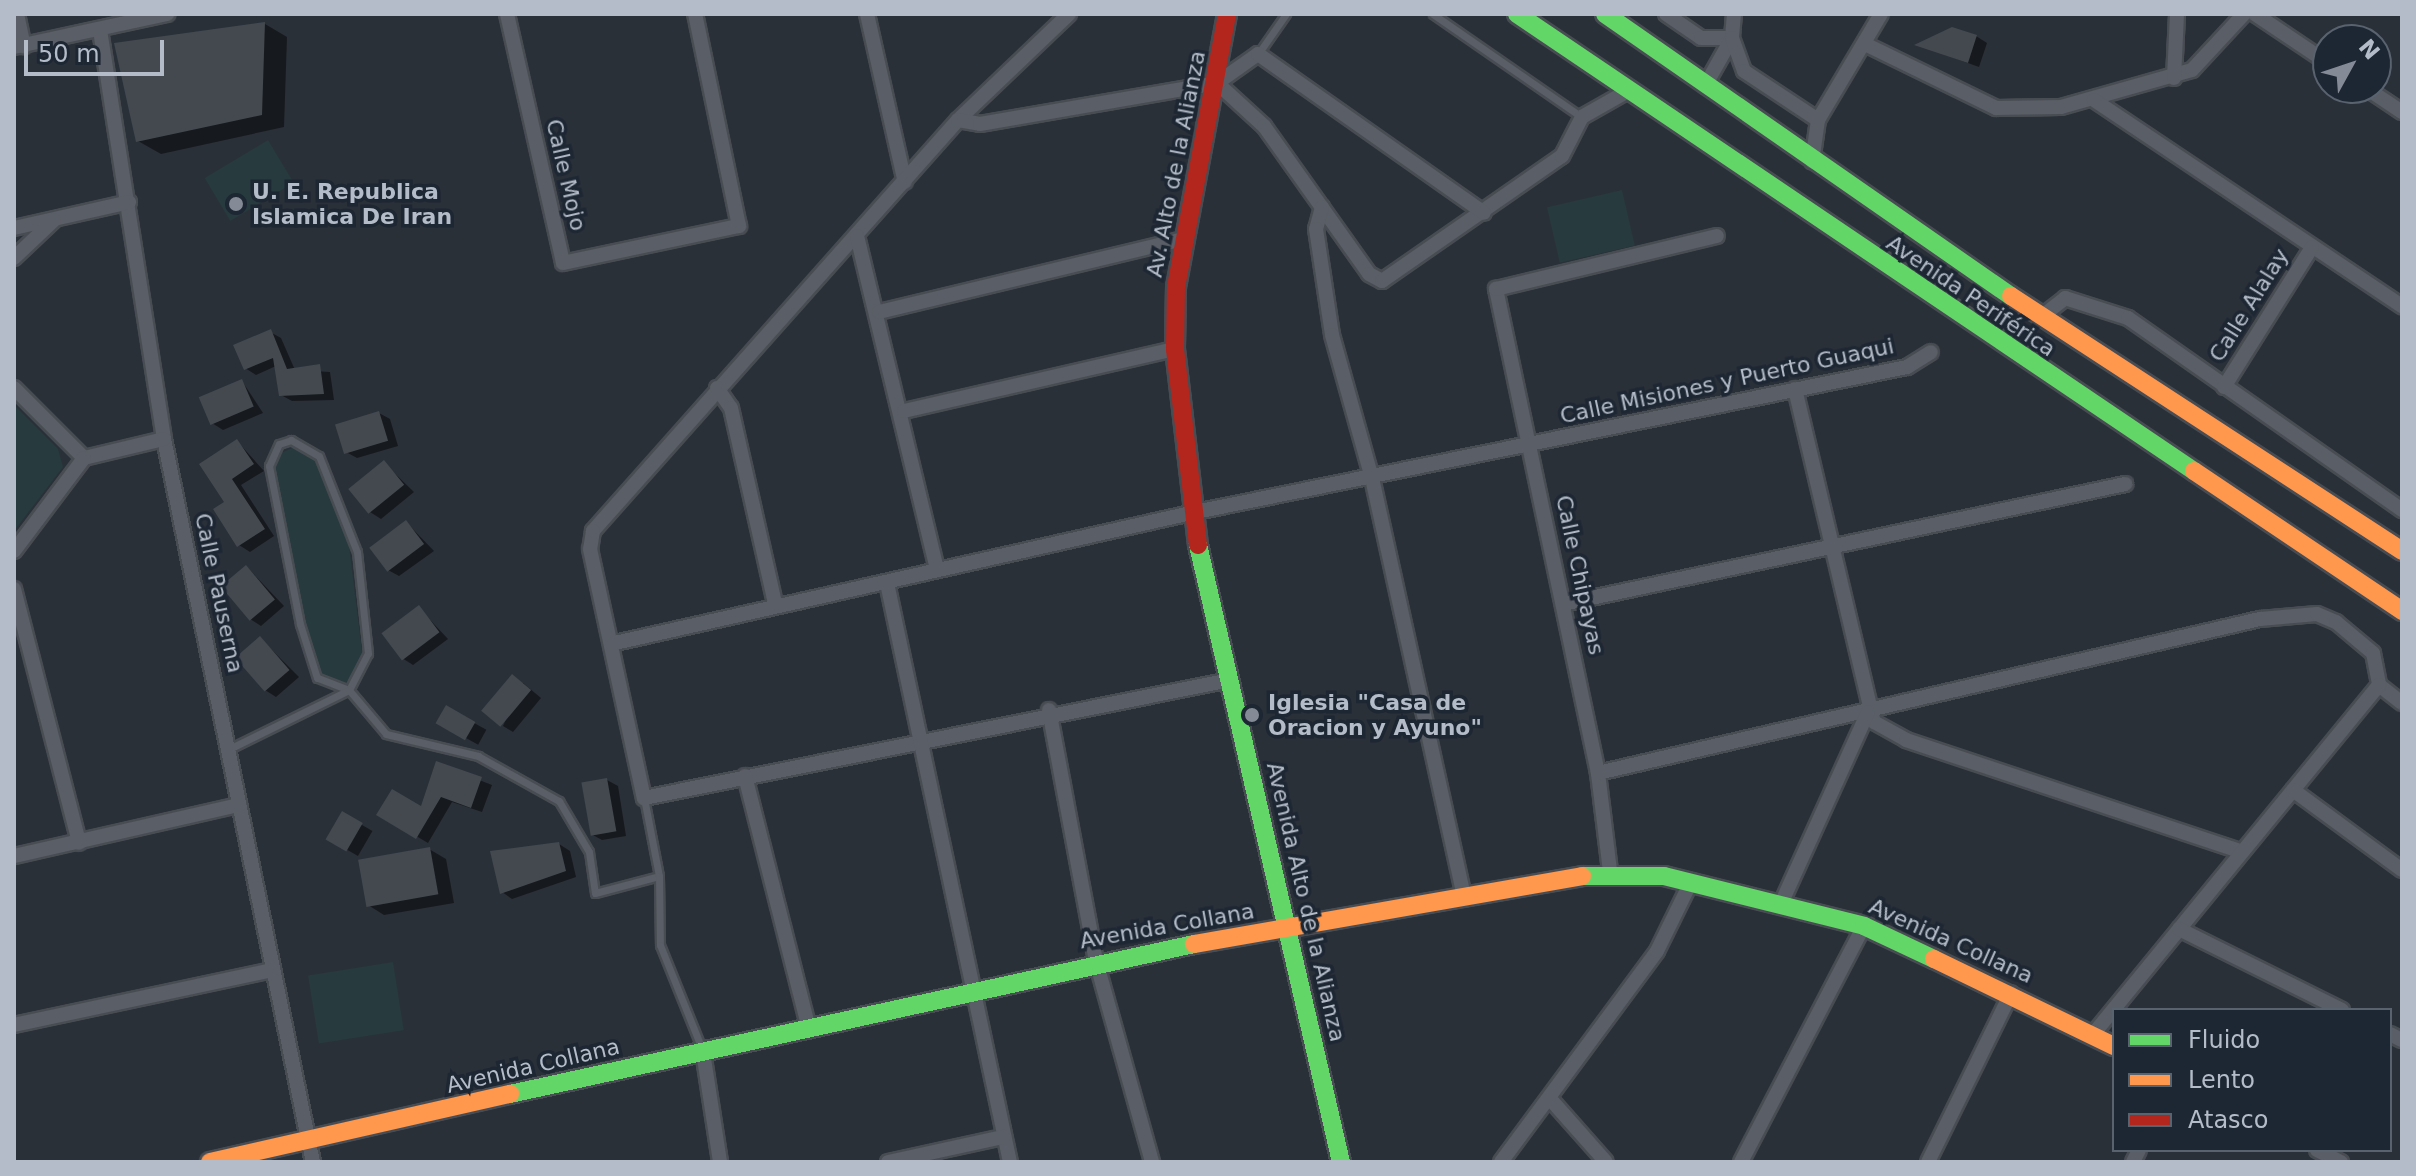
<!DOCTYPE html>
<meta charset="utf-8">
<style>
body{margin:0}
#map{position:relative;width:2416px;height:1176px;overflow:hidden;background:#2a3038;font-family:"DejaVu Sans",sans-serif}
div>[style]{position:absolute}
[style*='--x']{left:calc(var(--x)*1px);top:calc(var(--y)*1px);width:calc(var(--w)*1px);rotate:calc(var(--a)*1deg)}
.green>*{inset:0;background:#273a3e;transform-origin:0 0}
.shadow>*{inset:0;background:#0007;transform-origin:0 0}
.building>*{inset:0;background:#444950;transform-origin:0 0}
.roads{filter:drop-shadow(2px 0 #484c53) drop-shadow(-2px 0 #484c53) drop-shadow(0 2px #484c53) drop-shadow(0 -2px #484c53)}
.lane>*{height:7px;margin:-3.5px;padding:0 3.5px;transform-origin:3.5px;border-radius:3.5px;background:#5a5e66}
.street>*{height:14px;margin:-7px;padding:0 7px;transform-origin:7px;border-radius:7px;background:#5a5e66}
.fast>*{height:18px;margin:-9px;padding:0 9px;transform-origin:9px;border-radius:9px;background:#63d668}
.slow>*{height:18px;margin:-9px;padding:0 9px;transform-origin:9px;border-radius:9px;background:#ff974d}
.jam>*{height:18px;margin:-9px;padding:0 9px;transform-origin:9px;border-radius:9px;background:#b3261e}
.dots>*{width:22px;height:22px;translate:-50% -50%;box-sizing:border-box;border:4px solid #1d2633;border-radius:50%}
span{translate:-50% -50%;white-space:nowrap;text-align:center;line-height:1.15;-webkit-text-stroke:7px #1d2633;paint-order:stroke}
.street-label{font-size:22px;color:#b4bcc9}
.poi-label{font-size:22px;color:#b4bcc9;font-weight:700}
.left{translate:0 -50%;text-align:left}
.frame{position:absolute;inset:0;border:16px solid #b4bcc9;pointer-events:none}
.legend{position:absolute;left:2112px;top:1008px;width:280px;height:144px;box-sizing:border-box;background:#1d2633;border:2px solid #59626f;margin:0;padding:10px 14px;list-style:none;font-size:24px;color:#b4bcc9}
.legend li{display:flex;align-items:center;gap:16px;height:40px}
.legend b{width:40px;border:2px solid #59626f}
.north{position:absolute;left:2312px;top:24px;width:80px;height:80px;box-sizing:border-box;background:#1d2633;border:2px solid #59626f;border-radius:50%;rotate:50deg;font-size:22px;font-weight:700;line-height:32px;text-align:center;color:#b4bcc9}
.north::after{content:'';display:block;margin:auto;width:28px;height:36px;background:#848b96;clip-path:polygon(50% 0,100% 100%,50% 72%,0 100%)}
.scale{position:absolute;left:24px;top:40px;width:140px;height:36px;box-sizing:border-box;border:4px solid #b4bcc9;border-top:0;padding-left:10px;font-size:24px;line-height:28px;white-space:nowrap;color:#b4bcc9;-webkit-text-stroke:6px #1d2633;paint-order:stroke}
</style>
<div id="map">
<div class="green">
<i style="left:268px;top:140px;width:50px;height:74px;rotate:59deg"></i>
<i style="left:1622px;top:190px;width:57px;height:77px;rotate:77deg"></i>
<i style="clip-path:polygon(14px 405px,58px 449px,63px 467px,14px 531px)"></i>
<i style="clip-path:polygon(294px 447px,316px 459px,348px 537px,363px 660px,346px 683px,317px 674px,298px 605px,275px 469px,279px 454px)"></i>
<i style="left:393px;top:962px;width:69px;height:86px;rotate:81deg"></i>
</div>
<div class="shadow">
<i style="clip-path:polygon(265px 24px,287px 37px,284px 127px,161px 154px,138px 141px,116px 44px)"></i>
<i style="clip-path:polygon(1976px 36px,1987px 43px,1979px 67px,1918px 45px)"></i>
<i style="clip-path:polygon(270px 332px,281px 338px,295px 370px,330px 372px,334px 400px,292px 401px,281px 395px,276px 366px,256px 375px,245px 368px)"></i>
<i style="clip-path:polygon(242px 381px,263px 413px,223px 430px,212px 423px)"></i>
<i style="clip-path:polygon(379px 413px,390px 419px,398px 446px,357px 458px,346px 452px)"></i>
<i style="clip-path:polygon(237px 441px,264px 471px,241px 485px,274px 536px,250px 552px,239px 545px,227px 503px)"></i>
<i style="clip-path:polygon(384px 463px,414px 492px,381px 519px,370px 512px)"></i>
<i style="clip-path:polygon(406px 522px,434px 551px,399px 576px,388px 570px)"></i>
<i style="clip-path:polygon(247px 567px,284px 606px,261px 626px,250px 619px)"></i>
<i style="clip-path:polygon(419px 608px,448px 639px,413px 665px,402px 658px)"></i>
<i style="clip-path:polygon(261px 639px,299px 677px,276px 697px,265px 690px)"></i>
<i style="clip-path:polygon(523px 683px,541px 698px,513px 732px,503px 726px)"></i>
<i style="left:447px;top:708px;width:45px;height:17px;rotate:29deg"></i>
<i style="clip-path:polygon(438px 764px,492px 785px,482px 812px,452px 802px,428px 843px,379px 814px,422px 809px)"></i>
<i style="clip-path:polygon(607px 780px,618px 786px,626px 836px,602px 840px,591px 834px)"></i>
<i style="left:343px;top:814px;width:34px;height:29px;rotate:30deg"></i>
<i style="clip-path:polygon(559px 844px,570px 851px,576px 877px,512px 899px,502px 892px)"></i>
<i style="clip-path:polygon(429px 849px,446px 859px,454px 903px,384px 915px,368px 905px)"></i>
</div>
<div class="building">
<i style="clip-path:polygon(265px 22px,262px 115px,136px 142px,114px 43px)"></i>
<i style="clip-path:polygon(1952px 27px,1977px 35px,1968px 63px,1914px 45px)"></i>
<i style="clip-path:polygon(271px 329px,287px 369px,320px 364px,324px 394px,279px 396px,273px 358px,244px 370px,233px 345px)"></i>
<i style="left:242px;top:379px;width:30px;height:47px;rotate:67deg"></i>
<i style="left:379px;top:411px;width:31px;height:46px;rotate:73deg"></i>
<i style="clip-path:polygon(237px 439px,254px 464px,232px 479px,265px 529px,237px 547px,213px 509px,224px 502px,199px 464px)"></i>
<i style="left:384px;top:460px;width:32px;height:46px;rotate:51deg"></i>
<i style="left:406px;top:520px;width:30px;height:46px;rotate:53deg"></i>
<i style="left:246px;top:565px;width:45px;height:33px;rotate:50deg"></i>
<i style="left:419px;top:605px;width:34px;height:47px;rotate:53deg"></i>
<i style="left:260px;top:636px;width:45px;height:33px;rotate:49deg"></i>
<i style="left:512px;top:674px;width:25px;height:48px;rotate:40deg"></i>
<i style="left:446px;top:705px;width:34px;height:21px;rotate:30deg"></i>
<i style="clip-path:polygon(436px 761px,482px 777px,471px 808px,441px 797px,416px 839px,376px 815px,392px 789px,421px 806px)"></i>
<i style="left:607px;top:778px;width:54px;height:26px;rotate:80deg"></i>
<i style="left:342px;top:811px;width:24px;height:33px;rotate:30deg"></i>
<i style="clip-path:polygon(559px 842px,566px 871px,500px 894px,490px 851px)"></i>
<i style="left:430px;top:847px;width:48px;height:73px;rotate:80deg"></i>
</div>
<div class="roads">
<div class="lane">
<i style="--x:1433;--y:14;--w:181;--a:34.7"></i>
<i style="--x:1258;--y:54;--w:49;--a:-55"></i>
<i style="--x:291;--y:440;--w:32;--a:30"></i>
<i style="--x:319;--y:456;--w:103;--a:68.4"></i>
<i style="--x:357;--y:552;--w:102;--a:83.8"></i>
<i style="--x:368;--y:653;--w:42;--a:117.2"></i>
<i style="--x:349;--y:690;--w:34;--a:-159"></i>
<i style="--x:317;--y:678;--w:57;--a:-107.5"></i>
<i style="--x:300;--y:624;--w:161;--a:-101.1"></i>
<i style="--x:269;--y:466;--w:24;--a:-66"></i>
<i style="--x:279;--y:444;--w:13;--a:-18"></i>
<i style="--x:229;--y:749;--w:134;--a:-26.2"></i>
<i style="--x:349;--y:690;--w:57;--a:49.9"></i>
<i style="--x:386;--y:734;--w:95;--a:13.4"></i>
<i style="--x:478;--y:756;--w:93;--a:29.1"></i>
<i style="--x:559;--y:801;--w:59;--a:59.5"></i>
<i style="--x:589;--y:852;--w:41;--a:81.7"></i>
<i style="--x:595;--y:893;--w:66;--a:-14.9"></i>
<i style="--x:644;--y:798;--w:79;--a:79.1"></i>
<i style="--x:659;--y:876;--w:69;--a:89.2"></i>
<i style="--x:660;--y:945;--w:112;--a:68"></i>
</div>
<div class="street">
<i style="--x:17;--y:14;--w:33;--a:78"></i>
<i style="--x:507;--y:14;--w:255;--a:77.3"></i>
<i style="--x:563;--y:263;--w:180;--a:-11.9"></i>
<i style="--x:739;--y:226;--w:217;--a:-101.7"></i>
<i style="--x:867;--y:14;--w:172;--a:77.3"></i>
<i style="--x:1069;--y:14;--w:153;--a:136.3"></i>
<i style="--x:958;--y:120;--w:550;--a:131.61"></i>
<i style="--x:593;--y:531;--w:18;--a:99"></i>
<i style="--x:590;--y:549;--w:255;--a:77.8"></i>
<i style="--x:644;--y:798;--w:598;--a:-11.39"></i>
<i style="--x:1666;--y:14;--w:42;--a:34.4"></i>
<i style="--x:1701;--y:38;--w:31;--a:0"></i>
<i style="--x:1732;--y:38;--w:55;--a:119.4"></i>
<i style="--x:1734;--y:14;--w:24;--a:95"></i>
<i style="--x:1732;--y:38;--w:35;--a:70"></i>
<i style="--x:1744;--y:71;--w:89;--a:33.5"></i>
<i style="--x:1818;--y:120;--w:42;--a:98.1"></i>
<i style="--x:2255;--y:14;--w:88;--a:33.9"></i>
<i style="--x:100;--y:30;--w:414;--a:81.1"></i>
<i style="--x:164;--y:439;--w:738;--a:78.36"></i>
<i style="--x:1867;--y:45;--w:144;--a:26"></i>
<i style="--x:1996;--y:108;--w:65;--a:-0.9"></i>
<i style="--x:2061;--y:107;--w:136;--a:-15.8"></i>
<i style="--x:2192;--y:70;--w:76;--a:-47.1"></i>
<i style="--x:14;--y:47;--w:157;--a:-12.2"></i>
<i style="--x:2174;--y:78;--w:64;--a:-87.3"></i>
<i style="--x:1217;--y:83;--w:64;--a:42.5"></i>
<i style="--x:1264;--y:126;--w:181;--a:54.6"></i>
<i style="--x:1369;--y:274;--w:15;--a:28"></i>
<i style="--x:1382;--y:281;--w:219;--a:-34.8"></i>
<i style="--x:1562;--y:156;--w:44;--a:-62.9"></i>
<i style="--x:1582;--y:117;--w:53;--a:-29.5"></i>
<i style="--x:2366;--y:88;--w:43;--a:33.7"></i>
<i style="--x:2094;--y:100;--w:371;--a:33.8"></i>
<i style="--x:958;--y:120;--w:22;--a:10"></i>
<i style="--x:980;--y:124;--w:241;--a:-9.8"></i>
<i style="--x:1217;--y:83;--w:50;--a:-35.3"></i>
<i style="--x:1258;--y:54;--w:276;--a:35.1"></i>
<i style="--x:1818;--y:120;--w:123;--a:-59.3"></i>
<i style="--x:1322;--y:207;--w:23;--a:105"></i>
<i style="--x:1316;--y:229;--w:107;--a:81.4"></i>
<i style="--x:1332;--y:335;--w:148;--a:74.4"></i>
<i style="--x:1372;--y:478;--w:424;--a:77.6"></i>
<i style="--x:14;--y:228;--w:118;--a:-12.7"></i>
<i style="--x:857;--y:236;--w:343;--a:76.5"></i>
<i style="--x:14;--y:258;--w:55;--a:-43.5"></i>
<i style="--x:879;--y:312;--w:313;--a:-13.5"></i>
<i style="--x:2041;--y:317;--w:31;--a:-38"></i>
<i style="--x:2065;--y:298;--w:66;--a:17.6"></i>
<i style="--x:2128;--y:318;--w:335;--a:35"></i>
<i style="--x:2224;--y:387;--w:165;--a:-57.8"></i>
<i style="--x:14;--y:388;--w:99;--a:45"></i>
<i style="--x:84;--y:458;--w:82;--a:-13.4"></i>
<i style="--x:717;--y:388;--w:24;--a:55"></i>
<i style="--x:731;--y:408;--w:200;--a:77.3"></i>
<i style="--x:1795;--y:389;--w:342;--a:76.7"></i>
<i style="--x:1874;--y:722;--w:37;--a:29"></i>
<i style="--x:1906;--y:740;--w:354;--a:18.4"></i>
<i style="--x:904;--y:411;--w:278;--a:-12.9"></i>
<i style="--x:14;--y:551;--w:116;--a:-53"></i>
<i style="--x:887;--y:583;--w:592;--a:78.01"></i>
<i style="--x:14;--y:589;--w:262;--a:75.6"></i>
<i style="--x:1563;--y:604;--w:575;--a:-12.05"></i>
<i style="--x:615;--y:643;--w:590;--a:-12.72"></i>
<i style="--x:1191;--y:513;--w:731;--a:-11.53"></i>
<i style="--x:1907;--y:367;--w:28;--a:-32"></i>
<i style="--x:2379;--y:685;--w:29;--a:38"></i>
<i style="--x:1049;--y:710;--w:255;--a:79.4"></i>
<i style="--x:1096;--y:961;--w:209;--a:74.4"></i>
<i style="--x:1598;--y:773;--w:680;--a:-13.1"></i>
<i style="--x:2260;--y:619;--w:57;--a:-5"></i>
<i style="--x:2317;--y:614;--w:21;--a:23"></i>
<i style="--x:2336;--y:622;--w:48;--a:40"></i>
<i style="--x:2373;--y:653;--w:33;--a:79"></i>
<i style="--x:2379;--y:685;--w:451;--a:129.3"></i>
<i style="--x:745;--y:776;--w:257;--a:75.8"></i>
<i style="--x:2293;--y:790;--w:135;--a:36.3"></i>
<i style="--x:14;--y:856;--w:231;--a:-12.8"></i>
<i style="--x:1610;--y:871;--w:99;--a:-97"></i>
<i style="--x:1598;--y:773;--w:495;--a:-101.9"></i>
<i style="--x:1496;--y:289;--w:227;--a:-13.5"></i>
<i style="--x:1780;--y:906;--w:213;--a:-65.6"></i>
<i style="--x:2179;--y:929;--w:182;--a:26.4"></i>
<i style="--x:14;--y:1025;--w:265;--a:-12"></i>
<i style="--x:2390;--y:1034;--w:13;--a:27"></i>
<i style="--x:703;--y:1052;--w:111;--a:81.2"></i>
<i style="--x:1552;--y:1101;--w:81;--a:48.5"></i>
<i style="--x:2317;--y:1150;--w:27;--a:27"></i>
<i style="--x:888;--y:1162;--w:118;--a:-12.3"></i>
<i style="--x:1501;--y:1162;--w:262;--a:-53.5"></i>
<i style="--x:1657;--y:951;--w:75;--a:-63.8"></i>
<i style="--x:1741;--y:1162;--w:266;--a:-62.5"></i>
<i style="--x:1928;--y:1162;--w:188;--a:-63.8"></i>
<i style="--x:2133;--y:1162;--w:13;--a:-63"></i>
</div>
<div class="fast">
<i style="--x:1517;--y:14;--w:817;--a:34.02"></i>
<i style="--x:1605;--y:14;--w:494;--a:34.8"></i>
<i style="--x:1198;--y:545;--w:633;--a:76.95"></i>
<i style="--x:1582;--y:876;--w:82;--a:0"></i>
<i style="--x:1664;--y:876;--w:206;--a:14"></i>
<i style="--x:1864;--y:926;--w:77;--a:25.2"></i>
<i style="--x:510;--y:1094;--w:700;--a:-12.37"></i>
</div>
<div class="slow">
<i style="--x:2011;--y:296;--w:467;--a:33.1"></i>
<i style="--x:2194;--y:471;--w:251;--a:33.9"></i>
<i style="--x:1194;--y:944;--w:394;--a:-9.9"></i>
<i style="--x:1934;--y:959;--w:200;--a:25.8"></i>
<i style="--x:210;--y:1162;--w:308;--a:-12.8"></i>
</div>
<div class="jam">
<i style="--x:1198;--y:545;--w:197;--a:-96.7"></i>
<i style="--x:1175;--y:349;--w:62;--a:-89.1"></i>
<i style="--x:1176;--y:287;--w:278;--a:-79.4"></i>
</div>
</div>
<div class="dots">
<i style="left:236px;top:204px;background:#848b96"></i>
<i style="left:1252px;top:715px;background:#848b96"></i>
</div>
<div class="street-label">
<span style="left:1176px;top:164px;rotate:-79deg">Av. Alto de la Alianza</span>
<span style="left:566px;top:175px;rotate:77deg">Calle Mojo</span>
<span style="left:1971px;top:296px;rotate:34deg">Avenida Periférica</span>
<span style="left:2249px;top:305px;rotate:-58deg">Calle Alalay</span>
<span style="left:1727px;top:381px;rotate:-12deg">Calle Misiones y Puerto Guaqui</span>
<span style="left:1580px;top:575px;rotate:78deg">Calle Chipayas</span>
<span style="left:219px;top:593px;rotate:78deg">Calle Pauserna</span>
<span style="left:1306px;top:902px;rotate:77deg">Avenida Alto de la Alianza</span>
<span style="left:1167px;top:926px;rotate:-10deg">Avenida Collana</span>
<span style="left:1951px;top:941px;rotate:24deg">Avenida Collana</span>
<span style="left:533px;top:1066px;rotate:-13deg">Avenida Collana</span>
</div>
<div class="poi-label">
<span class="left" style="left:252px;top:204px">U. E. Republica<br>Islamica De Iran</span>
<span class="left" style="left:1268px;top:715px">Iglesia "Casa de<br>Oracion y Ayuno"</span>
</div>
<div class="frame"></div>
<ul class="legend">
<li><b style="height:10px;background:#63d668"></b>Fluido</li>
<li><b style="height:10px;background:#ff974d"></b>Lento</li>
<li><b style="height:10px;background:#b3261e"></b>Atasco</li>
</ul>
<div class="north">N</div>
<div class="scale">50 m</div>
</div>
